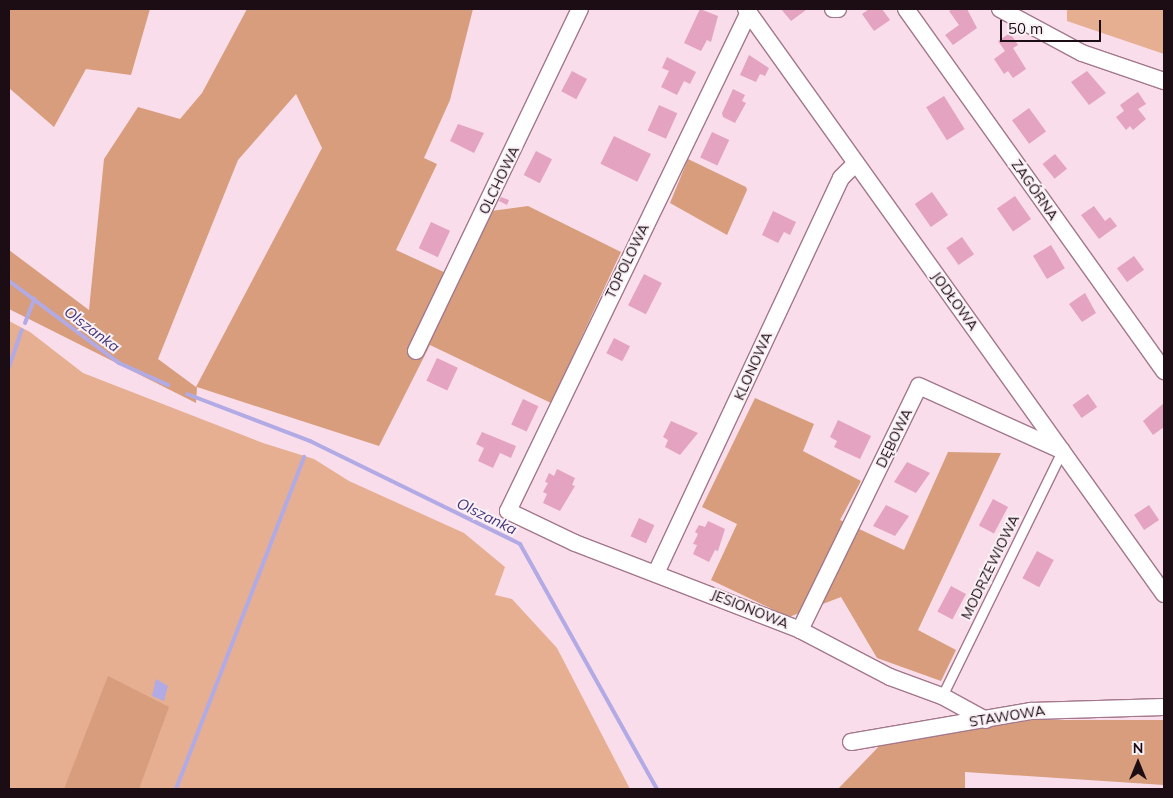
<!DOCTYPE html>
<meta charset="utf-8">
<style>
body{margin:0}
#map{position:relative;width:1173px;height:798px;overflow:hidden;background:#faddea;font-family:Mulish,sans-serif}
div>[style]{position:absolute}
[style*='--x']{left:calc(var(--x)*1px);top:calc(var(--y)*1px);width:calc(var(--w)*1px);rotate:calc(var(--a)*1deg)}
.green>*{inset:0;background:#e6af92}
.forest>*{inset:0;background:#d89d7c}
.water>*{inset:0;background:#b1aae5}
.stream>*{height:4px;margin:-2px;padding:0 2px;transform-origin:2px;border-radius:2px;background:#b1aae5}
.building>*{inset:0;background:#e3a3c1;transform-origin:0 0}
.roads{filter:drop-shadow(1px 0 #a3788c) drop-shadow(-1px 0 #a3788c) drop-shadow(0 1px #a3788c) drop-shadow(0 -1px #a3788c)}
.lane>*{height:9px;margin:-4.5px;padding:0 4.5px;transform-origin:4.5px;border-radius:4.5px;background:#fff}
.street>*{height:16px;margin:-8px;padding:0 8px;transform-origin:8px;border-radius:8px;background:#fff}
span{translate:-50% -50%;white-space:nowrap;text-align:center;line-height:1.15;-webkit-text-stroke:4px #faf1f5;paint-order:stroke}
.street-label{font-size:14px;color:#1c0c14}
.water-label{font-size:15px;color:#44357c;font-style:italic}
.frame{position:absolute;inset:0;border:10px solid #1c0c14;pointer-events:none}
.north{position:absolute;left:1113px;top:738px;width:50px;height:50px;-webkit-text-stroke:4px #faf1f5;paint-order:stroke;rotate:0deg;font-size:14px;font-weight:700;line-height:20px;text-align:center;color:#1c0c14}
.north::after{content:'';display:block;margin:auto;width:18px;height:22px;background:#1c0c14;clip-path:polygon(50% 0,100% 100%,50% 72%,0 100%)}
.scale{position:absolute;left:1000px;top:20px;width:101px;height:22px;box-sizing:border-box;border:2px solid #1c0c14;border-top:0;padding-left:6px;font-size:15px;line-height:18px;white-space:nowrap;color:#1c0c14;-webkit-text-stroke:4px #faf1f5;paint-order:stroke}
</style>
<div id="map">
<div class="green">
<i style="clip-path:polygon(1067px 9px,1164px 9px,1164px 54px,1067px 21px)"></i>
<i style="clip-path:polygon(9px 321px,30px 332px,83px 373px,263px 443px,314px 459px,349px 481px,464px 533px,505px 567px,495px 595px,512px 599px,557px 648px,630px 789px,9px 789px)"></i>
</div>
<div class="forest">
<i style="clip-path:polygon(9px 9px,150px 9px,131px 75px,86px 69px,54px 127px,9px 88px)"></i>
<i style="clip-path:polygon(evenodd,247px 9px,473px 9px,450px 100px,424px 158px,437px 164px,396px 250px,459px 279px,491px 211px,528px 206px,621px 252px,551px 403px,430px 345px,379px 446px,197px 387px,196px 403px,9px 309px,9px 250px,89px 310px,104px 159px,138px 107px,180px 119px,202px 93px,247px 9px,296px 94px,322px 148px,196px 387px,158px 359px,238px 160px,296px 94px)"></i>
<i style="clip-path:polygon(688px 159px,746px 187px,747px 190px,727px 235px,670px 203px)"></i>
<i style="clip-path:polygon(755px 398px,814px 424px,803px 451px,861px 481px,840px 520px,904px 550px,948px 452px,1001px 453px,918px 630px,956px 650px,941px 681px,877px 658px,841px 597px,789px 617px,711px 580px,737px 524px,702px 507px)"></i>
<i style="clip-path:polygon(108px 676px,169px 707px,139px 789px,64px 789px)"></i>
<i style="clip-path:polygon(1032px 720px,1164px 720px,1164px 785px,965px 772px,965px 789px,838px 789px,885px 740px)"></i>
</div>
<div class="water">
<i style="clip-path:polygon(156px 679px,168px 686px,164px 701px,152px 696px)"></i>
</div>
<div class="stream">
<i style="--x:9;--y:281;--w:137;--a:36.7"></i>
<i style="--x:119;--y:363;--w:54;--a:24.2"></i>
<i style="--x:25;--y:323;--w:26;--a:-69"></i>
<i style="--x:9;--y:367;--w:39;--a:-71"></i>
<i style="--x:187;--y:394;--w:132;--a:20.9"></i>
<i style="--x:310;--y:441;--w:234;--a:26.1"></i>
<i style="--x:520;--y:544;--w:281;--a:60.8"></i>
<i style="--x:176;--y:789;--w:356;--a:-68.9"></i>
</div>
<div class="building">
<i style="clip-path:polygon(700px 9px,718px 16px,711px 42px,707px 40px,701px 51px,684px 43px)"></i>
<i style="clip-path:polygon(781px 9px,805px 9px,806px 10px,791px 21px)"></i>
<i style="clip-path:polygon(869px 9px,882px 9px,890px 20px,874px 31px,862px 14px)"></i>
<i style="clip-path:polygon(953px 9px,967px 9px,977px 28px,953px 45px,945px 35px,959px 25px,949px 11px)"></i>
<i style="clip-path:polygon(1010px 33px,1018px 45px,1013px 48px,1026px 69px,1013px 78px,1008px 71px,1004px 74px,994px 59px,1005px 51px,998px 41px)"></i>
<i style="clip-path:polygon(749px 55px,769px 68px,765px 76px,760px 74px,756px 82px,740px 75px)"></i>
<i style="clip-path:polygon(667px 57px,696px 72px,690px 84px,684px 81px,677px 95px,661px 87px,669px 71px,662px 68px)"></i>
<i style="left:572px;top:71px;width:17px;height:23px;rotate:28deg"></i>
<i style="clip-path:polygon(1087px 71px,1106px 93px,1089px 105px,1071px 82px)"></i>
<i style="clip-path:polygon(733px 89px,745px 95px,742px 101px,746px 103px,735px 123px,723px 117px,722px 113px)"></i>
<i style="clip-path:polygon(1138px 92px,1146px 104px,1138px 109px,1146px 119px,1133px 130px,1130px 126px,1126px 130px,1116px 117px,1124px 111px,1120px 105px)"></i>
<i style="left:944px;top:96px;width:39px;height:21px;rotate:58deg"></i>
<i style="left:659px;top:105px;width:20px;height:28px;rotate:24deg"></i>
<i style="left:1029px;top:108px;width:29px;height:21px;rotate:54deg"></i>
<i style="clip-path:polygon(458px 124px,484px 133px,474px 153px,450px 141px)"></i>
<i style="left:712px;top:132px;width:19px;height:28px;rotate:25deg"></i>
<i style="left:614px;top:136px;width:41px;height:31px;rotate:26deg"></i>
<i style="left:536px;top:151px;width:18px;height:27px;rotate:27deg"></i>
<i style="left:1055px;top:154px;width:19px;height:16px;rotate:51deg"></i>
<i style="left:932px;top:192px;width:28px;height:21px;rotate:55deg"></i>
<i style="left:1015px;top:196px;width:28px;height:22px;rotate:55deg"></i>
<i style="clip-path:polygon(501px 197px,509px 200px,507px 205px,499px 201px)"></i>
<i style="clip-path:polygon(1094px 206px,1105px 221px,1110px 217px,1117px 226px,1099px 239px,1081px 215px)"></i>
<i style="clip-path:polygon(773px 211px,796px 222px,790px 235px,784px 232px,778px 243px,762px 235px)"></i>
<i style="left:431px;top:222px;width:21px;height:29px;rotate:25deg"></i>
<i style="left:962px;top:237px;width:21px;height:19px;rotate:55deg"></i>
<i style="left:1051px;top:245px;width:27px;height:21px;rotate:59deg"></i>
<i style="left:1134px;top:256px;width:17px;height:21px;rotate:54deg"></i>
<i style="left:644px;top:274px;width:20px;height:35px;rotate:27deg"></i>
<i style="clip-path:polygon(1085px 293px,1096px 313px,1082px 322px,1069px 304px)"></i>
<i style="left:614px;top:338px;width:18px;height:17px;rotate:27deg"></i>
<i style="left:437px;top:358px;width:23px;height:25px;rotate:25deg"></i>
<i style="left:1088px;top:394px;width:16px;height:19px;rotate:55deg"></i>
<i style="left:523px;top:399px;width:17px;height:28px;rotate:25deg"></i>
<i style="clip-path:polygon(1164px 403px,1164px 427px,1153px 435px,1143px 421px)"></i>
<i style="clip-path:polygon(838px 420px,871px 436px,860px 459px,834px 447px,837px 441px,830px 437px)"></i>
<i style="clip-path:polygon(671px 421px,698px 433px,680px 455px,665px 447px,668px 440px,663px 437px)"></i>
<i style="clip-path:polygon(482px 432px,516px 446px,511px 458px,500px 453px,493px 468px,478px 461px,484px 448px,476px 444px)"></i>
<i style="clip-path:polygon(907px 462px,930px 473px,916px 493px,894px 482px)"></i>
<i style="clip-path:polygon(557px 469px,575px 478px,572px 485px,575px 486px,560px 511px,543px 503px,547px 494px,543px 492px,548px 483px,545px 482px,549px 473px,554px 476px)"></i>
<i style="left:993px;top:499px;width:17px;height:30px;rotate:28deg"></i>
<i style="clip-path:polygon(886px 505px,909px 516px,895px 536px,873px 526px)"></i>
<i style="left:1149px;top:505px;width:18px;height:18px;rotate:56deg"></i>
<i style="left:639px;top:518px;width:17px;height:20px;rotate:25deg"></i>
<i style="clip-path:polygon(708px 521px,725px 529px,718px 551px,715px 550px,709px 562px,693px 554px,697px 545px,693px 544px,698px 534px,695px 532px,699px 525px,705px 527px)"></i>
<i style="left:1037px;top:551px;width:19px;height:31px;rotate:28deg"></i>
<i style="left:951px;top:586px;width:17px;height:29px;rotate:28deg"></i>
</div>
<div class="roads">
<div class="lane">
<i style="--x:942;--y:696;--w:273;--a:-63.9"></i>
</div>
<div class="street">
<i style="--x:746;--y:9;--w:719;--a:54.45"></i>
<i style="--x:833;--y:9;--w:5;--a:0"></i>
<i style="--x:906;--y:9;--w:445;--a:54.5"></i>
<i style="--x:1000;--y:9;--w:93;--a:28.2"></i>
<i style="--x:1082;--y:53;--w:87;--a:18.9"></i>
<i style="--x:749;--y:12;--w:554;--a:115.78"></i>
<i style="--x:508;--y:511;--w:74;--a:25.5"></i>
<i style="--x:575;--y:543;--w:241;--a:21.1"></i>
<i style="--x:800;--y:630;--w:102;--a:27.6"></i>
<i style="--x:890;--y:677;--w:55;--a:20.1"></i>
<i style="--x:942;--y:696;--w:50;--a:28.6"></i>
<i style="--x:416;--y:351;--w:379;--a:-64.4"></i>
<i style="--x:656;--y:573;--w:436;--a:-64.9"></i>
<i style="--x:841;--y:178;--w:21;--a:-45"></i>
<i style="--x:800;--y:630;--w:271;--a:-64"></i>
<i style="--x:919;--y:386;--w:156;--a:24.3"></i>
<i style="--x:851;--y:742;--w:183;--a:-9.8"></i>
<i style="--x:1031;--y:711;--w:133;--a:-1.7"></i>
</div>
</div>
<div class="street-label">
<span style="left:499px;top:180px;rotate:-64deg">OLCHOWA</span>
<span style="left:1035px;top:190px;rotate:55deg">ZAGÓRNA</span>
<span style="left:627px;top:261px;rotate:-64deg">TOPOLOWA</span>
<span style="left:955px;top:301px;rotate:54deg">JODŁOWA</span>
<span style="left:753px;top:366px;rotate:-66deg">KLONOWA</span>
<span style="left:894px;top:438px;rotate:-64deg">DĘBOWA</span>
<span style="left:990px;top:567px;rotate:-64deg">MODRZEWIOWA</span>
<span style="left:750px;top:609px;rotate:22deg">JESIONOWA</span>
<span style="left:1007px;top:716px;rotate:-9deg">STAWOWA</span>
</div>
<div class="water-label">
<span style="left:92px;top:329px;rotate:37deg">Olszanka</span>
<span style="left:487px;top:516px;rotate:26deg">Olszanka</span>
</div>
<div class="frame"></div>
<div class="north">N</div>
<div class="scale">50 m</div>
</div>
